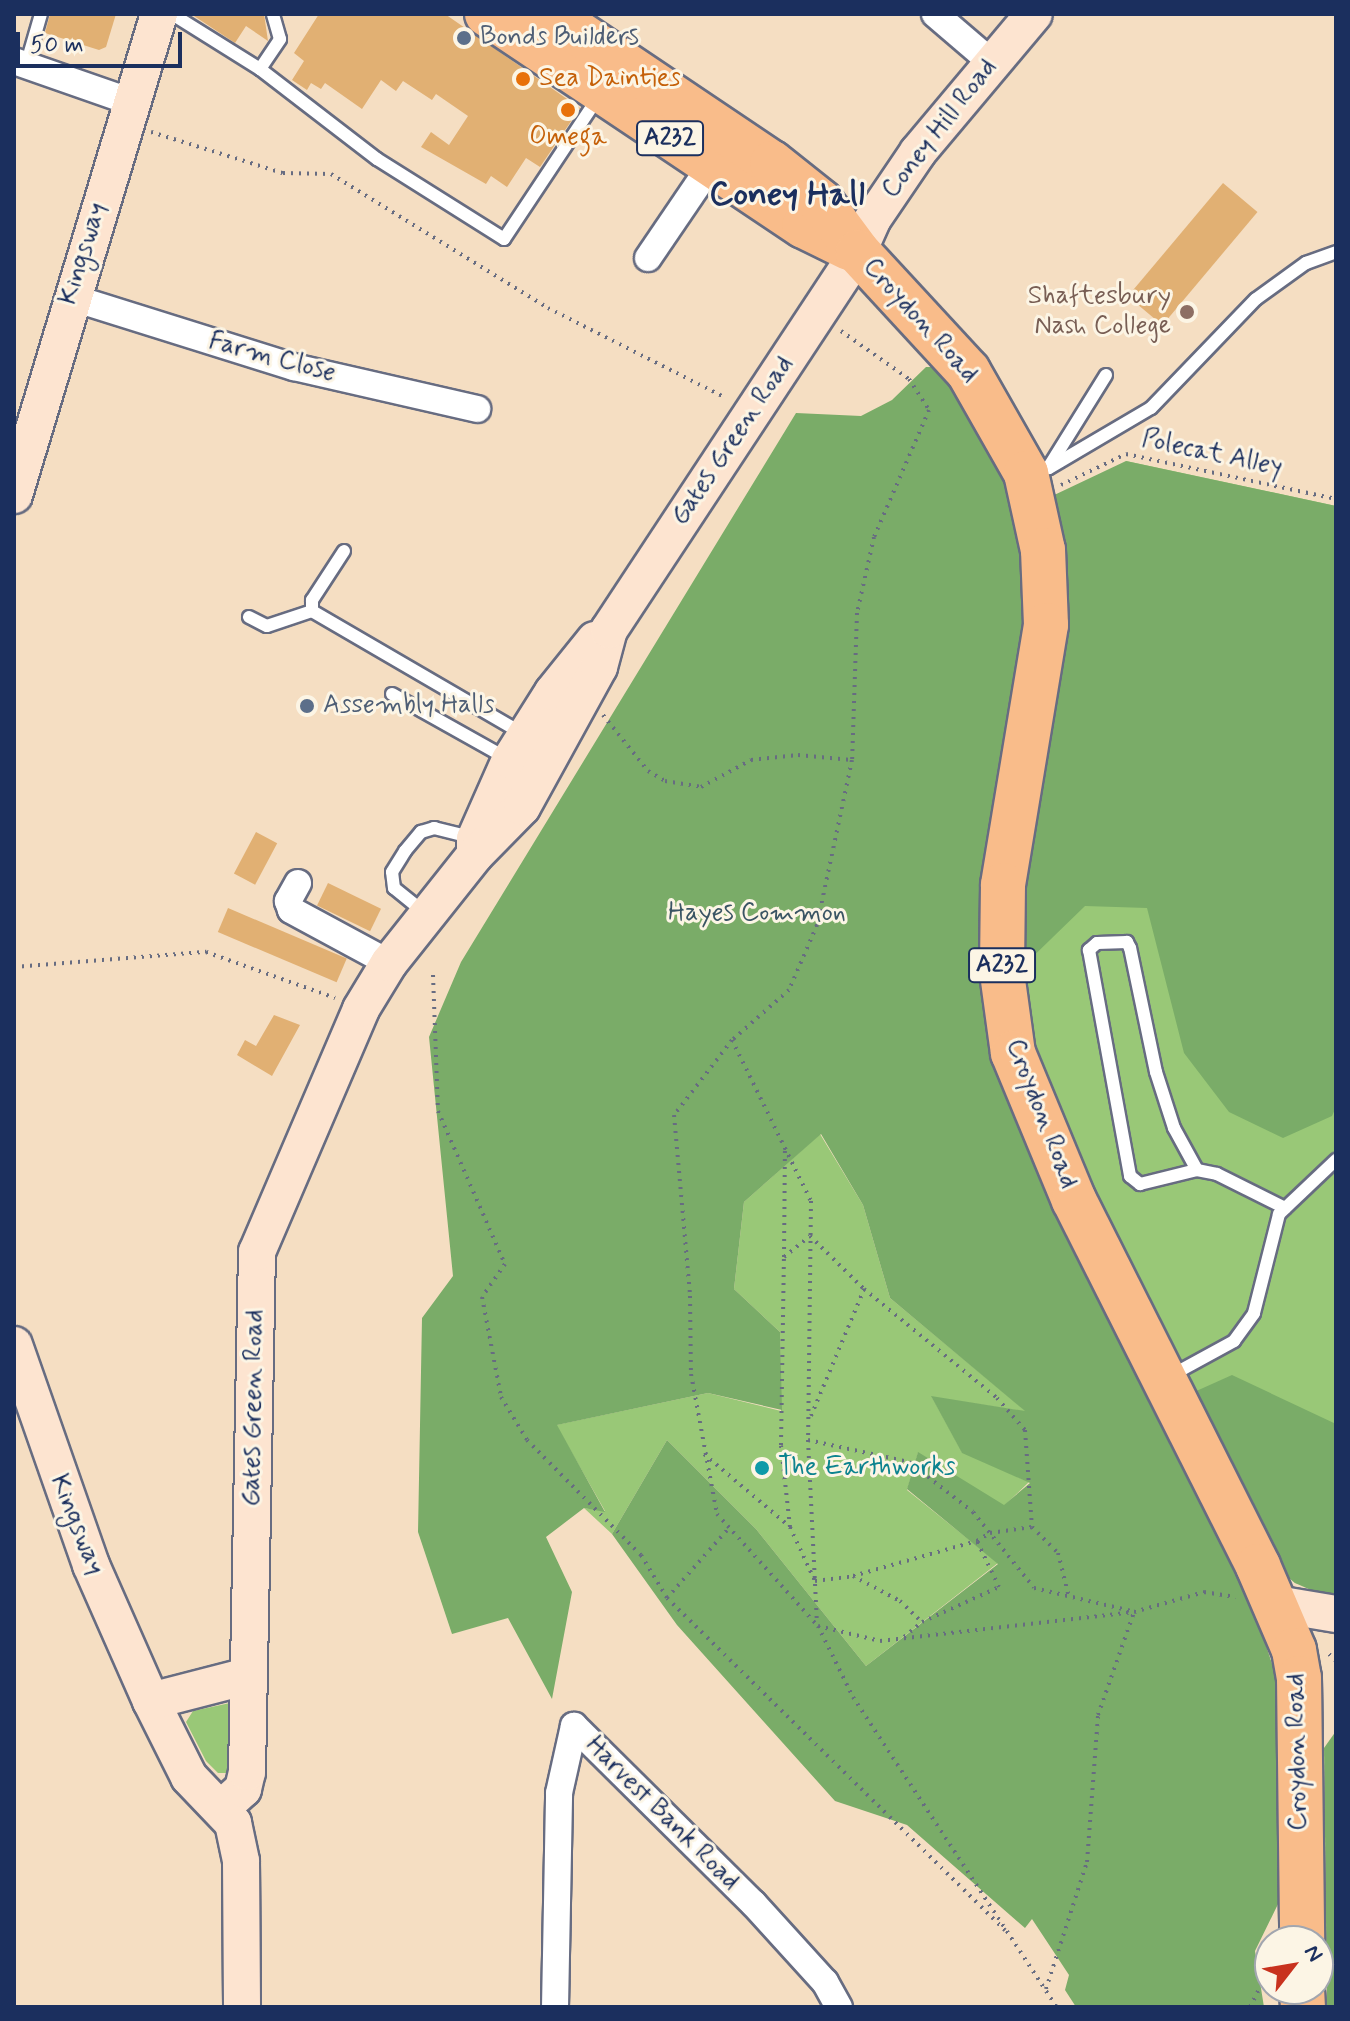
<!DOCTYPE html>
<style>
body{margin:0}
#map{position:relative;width:1350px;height:2021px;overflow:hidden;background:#f5dec2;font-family:Mynerve,sans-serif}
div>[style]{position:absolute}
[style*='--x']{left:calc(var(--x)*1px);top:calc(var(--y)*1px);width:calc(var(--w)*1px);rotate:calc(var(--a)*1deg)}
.green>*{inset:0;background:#99c877}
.forest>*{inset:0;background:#7aac68}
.building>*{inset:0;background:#e1b073;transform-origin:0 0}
.path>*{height:4px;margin-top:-2px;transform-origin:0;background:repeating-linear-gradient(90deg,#676c81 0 2px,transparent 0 8px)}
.roads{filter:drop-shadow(2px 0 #676c81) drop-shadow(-2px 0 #676c81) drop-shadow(0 2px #676c81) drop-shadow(0 -2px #676c81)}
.lane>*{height:12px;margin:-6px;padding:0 6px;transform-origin:6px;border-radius:6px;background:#fff}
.street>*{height:26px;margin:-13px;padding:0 13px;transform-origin:13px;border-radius:13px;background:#fff}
.secondary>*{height:36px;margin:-18px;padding:0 18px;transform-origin:18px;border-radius:18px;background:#fde4d0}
.highway>*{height:44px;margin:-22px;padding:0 22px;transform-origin:22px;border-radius:22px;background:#f9bc8a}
.dots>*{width:22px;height:22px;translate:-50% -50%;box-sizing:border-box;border:4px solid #fcf5e5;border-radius:50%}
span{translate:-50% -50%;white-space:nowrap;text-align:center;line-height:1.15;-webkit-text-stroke:6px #fcf5e5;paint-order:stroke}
.shield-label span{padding:2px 6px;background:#fcf5e5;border:2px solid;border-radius:6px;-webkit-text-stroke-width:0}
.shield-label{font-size:24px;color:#1b2f5e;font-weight:700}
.service-label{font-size:26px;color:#4e5e75}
.left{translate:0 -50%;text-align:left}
.food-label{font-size:26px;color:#c56008}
.street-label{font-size:26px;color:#1b2f5e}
.education-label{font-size:26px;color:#785e54}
.right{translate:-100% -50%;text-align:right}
.park-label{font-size:26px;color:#3a5564}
.culture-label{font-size:26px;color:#0d838f}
.district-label{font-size:34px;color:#1b2f5e;font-weight:700}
.frame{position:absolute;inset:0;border:16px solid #1b2f5e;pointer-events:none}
.north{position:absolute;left:1254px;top:1925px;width:80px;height:80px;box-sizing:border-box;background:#fcf5e5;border:2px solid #a2a6af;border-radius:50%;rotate:59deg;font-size:22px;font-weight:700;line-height:32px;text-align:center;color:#1b2f5e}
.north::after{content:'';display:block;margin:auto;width:28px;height:36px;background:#c8321e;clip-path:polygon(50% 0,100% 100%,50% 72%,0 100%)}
.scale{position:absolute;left:16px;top:32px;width:166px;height:36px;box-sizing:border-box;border:4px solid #1b2f5e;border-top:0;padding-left:10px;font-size:24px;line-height:28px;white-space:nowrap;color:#1b2f5e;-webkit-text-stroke:6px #fcf5e5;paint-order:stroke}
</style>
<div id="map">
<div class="green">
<i style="clip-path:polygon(1126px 461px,1336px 506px,1336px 1593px,1295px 1583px,1272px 1563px,1022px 1046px,1011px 892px)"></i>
<i style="clip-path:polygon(820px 1134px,863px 1205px,890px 1298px,1027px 1412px,932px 1397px,962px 1452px,1029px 1482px,1004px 1506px,918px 1453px,907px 1490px,998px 1563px,866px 1666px,756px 1529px,667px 1440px,612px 1534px,584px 1508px,605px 1511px,556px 1425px,708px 1393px,781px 1411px,780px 1332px,734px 1289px,744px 1202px)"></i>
<i style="clip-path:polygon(231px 1696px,234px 1773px,218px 1773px,206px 1761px,186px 1722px,193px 1711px,230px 1703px)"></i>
</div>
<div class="forest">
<i style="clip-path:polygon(926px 367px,947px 367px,1032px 503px,1040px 607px,990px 979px,1246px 1585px,1281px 1691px,1279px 1902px,1255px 1951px,1264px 2007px,1076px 2007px,1065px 1990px,1069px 1975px,1032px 1919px,1025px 1928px,907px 1825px,835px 1801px,677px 1625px,612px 1534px,667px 1440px,756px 1529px,866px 1666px,998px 1564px,907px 1489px,918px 1452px,1004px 1505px,1030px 1483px,962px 1453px,931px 1396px,1025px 1411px,890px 1298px,863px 1205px,821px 1134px,744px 1202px,734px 1289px,780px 1332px,782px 1410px,708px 1393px,557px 1425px,605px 1512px,584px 1508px,546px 1537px,572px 1592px,552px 1699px,508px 1618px,452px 1634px,418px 1532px,422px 1318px,453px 1276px,429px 1037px,461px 962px,796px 413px,861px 416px,892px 400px)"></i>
<i style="clip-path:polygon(1126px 461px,1336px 506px,1336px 1107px,1332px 1116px,1283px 1138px,1229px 1112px,1184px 1053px,1147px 908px,1085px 906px,1017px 972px,1050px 497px)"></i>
<i style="clip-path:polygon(1232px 1375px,1336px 1424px,1336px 1601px,1295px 1583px,1272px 1563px,1183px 1397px)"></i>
<i style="clip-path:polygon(1336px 1731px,1336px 2007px,1327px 2007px,1324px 1748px)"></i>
</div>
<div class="building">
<i style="clip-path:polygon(50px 14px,116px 14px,106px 47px,99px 50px,45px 33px)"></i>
<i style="clip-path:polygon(191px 14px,264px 14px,268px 41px,246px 26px,235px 43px)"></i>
<i style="clip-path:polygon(319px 14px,445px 14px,580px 108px,540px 167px,526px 158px,507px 187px,491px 176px,486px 184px,421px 147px,431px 132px,449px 145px,468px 116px,436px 94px,432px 100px,403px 81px,396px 91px,381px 80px,362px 109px,325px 83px,321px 89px,311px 83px,307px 90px,292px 80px,304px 61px,294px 53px)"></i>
<i style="left:1223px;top:183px;width:45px;height:148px;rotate:40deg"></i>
<i style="left:256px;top:832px;width:24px;height:47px;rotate:28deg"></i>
<i style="left:328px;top:883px;width:59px;height:25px;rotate:26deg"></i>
<i style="left:228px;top:908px;width:129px;height:26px;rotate:23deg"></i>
<i style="clip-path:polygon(274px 1015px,300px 1025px,272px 1076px,237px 1055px,245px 1040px,256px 1046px)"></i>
</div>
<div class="path">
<i style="--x:151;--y:132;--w:138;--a:17.3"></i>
<i style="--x:283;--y:173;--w:48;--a:1.2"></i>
<i style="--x:331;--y:174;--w:255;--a:31.7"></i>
<i style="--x:548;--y:308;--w:199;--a:26.8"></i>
<i style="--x:841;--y:331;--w:83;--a:35.2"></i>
<i style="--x:909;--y:379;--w:37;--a:57"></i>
<i style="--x:929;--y:410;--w:138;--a:113.4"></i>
<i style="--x:874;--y:537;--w:78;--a:102.6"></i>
<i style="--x:857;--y:613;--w:147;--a:91.9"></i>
<i style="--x:852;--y:760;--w:169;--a:102"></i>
<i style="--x:817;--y:925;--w:71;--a:113.3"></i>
<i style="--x:789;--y:990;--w:76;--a:138.7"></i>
<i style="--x:732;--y:1040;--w:95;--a:127.7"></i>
<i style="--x:674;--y:1115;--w:182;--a:84.9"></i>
<i style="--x:690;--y:1296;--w:78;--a:89.3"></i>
<i style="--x:691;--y:1374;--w:142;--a:79.5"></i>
<i style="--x:717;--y:1514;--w:151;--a:48"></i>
<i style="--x:818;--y:1626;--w:79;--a:63.8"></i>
<i style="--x:853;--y:1697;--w:371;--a:56.7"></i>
<i style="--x:1061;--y:485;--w:72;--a:-25.5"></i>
<i style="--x:1126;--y:454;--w:215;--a:12.1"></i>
<i style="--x:603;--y:715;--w:72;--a:51.2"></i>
<i style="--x:648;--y:771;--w:20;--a:30"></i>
<i style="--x:665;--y:781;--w:36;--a:9"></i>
<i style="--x:701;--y:787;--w:57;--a:-28.4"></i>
<i style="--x:751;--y:760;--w:47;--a:-6.1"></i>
<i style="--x:798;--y:755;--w:54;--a:5.3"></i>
<i style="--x:14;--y:967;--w:193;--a:-4.5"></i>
<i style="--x:206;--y:952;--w:137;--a:19.6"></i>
<i style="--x:433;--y:975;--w:136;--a:87.9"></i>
<i style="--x:438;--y:1111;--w:167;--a:66.4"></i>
<i style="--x:505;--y:1264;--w:40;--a:124.9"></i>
<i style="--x:482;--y:1297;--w:102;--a:79.2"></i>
<i style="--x:501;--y:1397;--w:50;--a:58.8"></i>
<i style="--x:527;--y:1440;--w:162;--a:45.3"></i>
<i style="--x:641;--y:1555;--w:50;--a:58.8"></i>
<i style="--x:667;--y:1598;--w:94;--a:-48.5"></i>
<i style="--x:732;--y:1040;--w:179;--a:63.9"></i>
<i style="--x:811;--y:1201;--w:239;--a:90.7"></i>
<i style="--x:808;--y:1440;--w:184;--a:87.2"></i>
<i style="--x:784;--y:1257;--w:106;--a:-89.5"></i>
<i style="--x:811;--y:1416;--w:138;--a:-67.3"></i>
<i style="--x:808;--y:1440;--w:103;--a:12.3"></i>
<i style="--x:909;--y:1462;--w:81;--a:38"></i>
<i style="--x:973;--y:1512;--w:97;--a:51.2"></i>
<i style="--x:1034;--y:1588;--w:100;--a:13.3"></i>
<i style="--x:704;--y:1454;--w:113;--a:40.3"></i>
<i style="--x:790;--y:1527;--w:60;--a:65.2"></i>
<i style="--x:815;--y:1581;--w:38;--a:-7"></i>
<i style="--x:853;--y:1576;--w:53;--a:28"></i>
<i style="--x:900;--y:1601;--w:30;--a:44"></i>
<i style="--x:790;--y:1527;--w:82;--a:-96.3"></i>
<i style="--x:781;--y:1445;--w:188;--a:-89.1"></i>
<i style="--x:784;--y:1257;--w:33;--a:-39"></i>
<i style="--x:810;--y:1236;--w:76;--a:44.5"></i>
<i style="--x:864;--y:1289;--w:172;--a:39.3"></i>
<i style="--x:997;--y:1398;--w:43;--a:48.8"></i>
<i style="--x:1025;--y:1430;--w:97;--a:85.9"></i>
<i style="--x:853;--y:1576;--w:129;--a:-15.8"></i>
<i style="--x:667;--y:1598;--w:474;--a:44.5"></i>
<i style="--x:818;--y:1626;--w:64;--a:13.6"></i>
<i style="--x:880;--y:1641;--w:256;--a:-6.5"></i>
<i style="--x:1134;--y:1612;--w:73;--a:-15.9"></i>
<i style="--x:1204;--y:1592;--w:32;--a:9"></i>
<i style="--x:904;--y:1637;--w:23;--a:-40"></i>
<i style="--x:922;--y:1622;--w:85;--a:-24.4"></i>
<i style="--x:999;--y:1587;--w:51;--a:-115.6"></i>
<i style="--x:977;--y:1541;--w:15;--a:-32"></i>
<i style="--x:990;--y:1533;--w:42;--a:-8.1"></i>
<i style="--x:1032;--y:1527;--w:37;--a:45"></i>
<i style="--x:1058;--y:1553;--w:45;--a:76"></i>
<i style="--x:1329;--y:1654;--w:10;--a:45"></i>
<i style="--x:1046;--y:1989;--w:133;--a:-72.1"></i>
<i style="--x:1087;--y:1862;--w:147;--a:-85.7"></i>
<i style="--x:1098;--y:1715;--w:109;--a:-70.7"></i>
<i style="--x:1250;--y:2007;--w:44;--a:-62.9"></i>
</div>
<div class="roads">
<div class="lane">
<i style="--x:172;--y:14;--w:104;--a:32"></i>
<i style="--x:260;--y:69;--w:148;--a:37.6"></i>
<i style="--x:377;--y:159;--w:150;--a:32.2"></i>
<i style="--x:504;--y:239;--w:172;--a:-56.4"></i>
<i style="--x:26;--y:66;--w:54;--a:-73.9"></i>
<i style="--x:260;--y:69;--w:36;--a:-56"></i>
<i style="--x:280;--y:39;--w:26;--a:-106"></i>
<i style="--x:1050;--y:465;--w:106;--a:-58.1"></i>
<i style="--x:1033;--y:472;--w:16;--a:-14"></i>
<i style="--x:1049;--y:468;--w:118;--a:-30.5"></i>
<i style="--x:1151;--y:408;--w:151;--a:-46.1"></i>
<i style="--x:1256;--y:299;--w:62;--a:-35.8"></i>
<i style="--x:1306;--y:263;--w:32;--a:-20"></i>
<i style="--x:344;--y:551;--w:59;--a:123.1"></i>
<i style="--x:312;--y:600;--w:11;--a:90"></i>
<i style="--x:312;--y:611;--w:243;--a:30.2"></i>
<i style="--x:249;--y:617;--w:20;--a:27"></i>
<i style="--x:267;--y:626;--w:47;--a:-18.4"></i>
<i style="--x:392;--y:694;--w:133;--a:29.3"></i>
<i style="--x:425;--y:913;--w:40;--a:-141"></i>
<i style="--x:394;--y:888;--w:16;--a:-97"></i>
<i style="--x:392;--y:872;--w:25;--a:-58"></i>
<i style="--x:405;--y:851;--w:25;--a:-50"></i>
<i style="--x:421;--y:832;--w:14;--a:-17"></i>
<i style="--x:434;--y:828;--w:41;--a:14"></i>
<i style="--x:1197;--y:1170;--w:48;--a:-118.7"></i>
<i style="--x:1174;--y:1128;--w:59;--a:-107.8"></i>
<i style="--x:1156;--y:1072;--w:127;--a:-101.8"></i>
<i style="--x:1130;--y:948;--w:7;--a:-117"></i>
<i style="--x:1127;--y:942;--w:30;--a:178"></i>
<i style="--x:1097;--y:943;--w:11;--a:139"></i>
<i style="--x:1089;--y:950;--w:230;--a:79.7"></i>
<i style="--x:1130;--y:1176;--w:13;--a:39"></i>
<i style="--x:1140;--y:1184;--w:59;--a:-13.8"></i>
<i style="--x:1197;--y:1170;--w:20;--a:11"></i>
<i style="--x:1217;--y:1174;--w:76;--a:26.6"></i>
<i style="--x:1172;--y:1375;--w:71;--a:-28.7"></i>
<i style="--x:1234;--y:1341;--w:34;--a:-54"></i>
<i style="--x:1254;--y:1313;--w:102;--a:-75.8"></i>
<i style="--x:1279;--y:1214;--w:79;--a:-43.5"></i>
</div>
<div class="street">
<i style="--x:935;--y:14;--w:74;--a:40.6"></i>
<i style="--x:14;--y:61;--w:125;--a:19.2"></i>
<i style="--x:648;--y:258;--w:125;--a:-55.8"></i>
<i style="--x:70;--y:297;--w:235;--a:17.4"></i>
<i style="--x:294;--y:367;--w:188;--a:12.9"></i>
<i style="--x:298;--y:883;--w:21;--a:119"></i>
<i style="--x:288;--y:901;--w:9;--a:72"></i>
<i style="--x:291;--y:910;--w:111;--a:28.4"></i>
<i style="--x:574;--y:1726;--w:252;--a:44.7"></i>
<i style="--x:753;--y:1903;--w:107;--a:47.7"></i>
<i style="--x:825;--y:1982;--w:29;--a:61"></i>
<i style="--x:555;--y:2007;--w:214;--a:-88.9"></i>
<i style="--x:559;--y:1793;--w:69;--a:-77.4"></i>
</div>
<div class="secondary">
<i style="--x:14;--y:495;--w:502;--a:-73.22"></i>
<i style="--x:475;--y:849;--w:10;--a:-90"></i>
<i style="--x:475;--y:839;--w:86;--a:-66.1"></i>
<i style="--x:510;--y:760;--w:80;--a:-57.7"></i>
<i style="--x:553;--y:692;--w:67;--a:-51.1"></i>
<i style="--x:14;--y:1345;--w:233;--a:70.7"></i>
<i style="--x:91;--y:1565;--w:149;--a:66.2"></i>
<i style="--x:151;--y:1701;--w:85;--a:63.4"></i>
<i style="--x:189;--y:1777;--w:64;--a:46.3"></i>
<i style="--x:233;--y:1823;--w:39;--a:78"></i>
<i style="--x:241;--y:1861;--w:146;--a:89.6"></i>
<i style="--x:1276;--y:1604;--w:61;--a:9.5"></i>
<i style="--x:151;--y:1701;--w:100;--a:-14.5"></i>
<i style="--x:223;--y:1807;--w:27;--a:-42"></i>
<i style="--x:243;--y:1789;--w:17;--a:-77"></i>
<i style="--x:247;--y:1772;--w:520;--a:-88.9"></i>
<i style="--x:257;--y:1252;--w:264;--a:-66.8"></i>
<i style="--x:361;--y:1009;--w:54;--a:-58.7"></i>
<i style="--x:389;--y:963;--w:138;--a:-51.5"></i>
<i style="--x:475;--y:855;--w:67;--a:-45.6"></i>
<i style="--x:522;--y:807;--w:160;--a:-61.2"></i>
<i style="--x:599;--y:667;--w:38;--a:-75"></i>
<i style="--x:609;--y:630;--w:453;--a:-56.6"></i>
<i style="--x:858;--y:252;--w:35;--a:-66"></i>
<i style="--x:872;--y:220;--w:82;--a:-55.9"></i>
<i style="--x:918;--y:152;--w:180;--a:-50"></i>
</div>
<div class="highway">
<i style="--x:487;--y:14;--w:381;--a:33.8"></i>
<i style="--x:804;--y:226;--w:50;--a:26.1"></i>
<i style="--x:550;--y:14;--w:267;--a:33.9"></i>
<i style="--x:772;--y:163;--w:63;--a:38.5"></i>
<i style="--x:821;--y:202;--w:62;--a:53.5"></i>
<i style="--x:858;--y:252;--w:162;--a:47.3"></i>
<i style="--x:968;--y:371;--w:117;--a:60.4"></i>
<i style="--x:1026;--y:473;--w:79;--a:77.6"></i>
<i style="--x:1043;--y:550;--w:75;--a:87.7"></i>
<i style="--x:1046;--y:625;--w:264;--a:99.4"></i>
<i style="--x:1003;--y:885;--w:88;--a:90.7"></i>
<i style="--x:1002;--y:973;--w:81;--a:82.2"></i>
<i style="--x:1013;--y:1053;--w:159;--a:67.5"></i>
<i style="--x:1074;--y:1200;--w:410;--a:63.3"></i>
<i style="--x:1258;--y:1566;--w:91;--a:66.8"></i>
<i style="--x:1294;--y:1650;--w:28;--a:80"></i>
<i style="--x:1299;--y:1678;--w:263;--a:89.3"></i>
<i style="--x:1302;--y:1989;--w:18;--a:87"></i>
</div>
</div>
<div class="dots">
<i style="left:464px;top:38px;background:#5c6f8a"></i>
<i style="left:523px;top:79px;background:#e8710a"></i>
<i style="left:568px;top:110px;background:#e8710a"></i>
<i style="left:1187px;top:312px;background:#8d6e63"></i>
<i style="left:307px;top:706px;background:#5c6f8a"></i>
<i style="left:762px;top:1468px;background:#0f9aa8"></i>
</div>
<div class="shield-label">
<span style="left:670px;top:138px">A232</span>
<span style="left:1002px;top:965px">A232</span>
</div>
<div class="service-label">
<span class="left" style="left:480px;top:38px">Bonds Builders</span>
<span class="left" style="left:323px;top:706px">Assembly Halls</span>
</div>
<div class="food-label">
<span class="left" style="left:539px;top:79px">Sea Dainties</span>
<span style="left:568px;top:138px">Omega</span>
</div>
<div class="street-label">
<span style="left:940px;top:129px;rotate:-52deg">Coney Hill Road</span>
<span style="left:84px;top:254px;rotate:-73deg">Kingsway</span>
<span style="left:920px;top:321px;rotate:48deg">Croydon Road</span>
<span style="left:272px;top:358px;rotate:15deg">Farm Close</span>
<span style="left:733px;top:441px;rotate:-56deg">Gates Green Road</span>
<span style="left:1212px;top:454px;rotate:12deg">Polecat Alley</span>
<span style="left:1041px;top:1114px;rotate:69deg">Croydon Road</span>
<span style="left:254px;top:1408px;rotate:-89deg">Gates Green Road</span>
<span style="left:76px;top:1525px;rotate:68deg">Kingsway</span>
<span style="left:1298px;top:1752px;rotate:-91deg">Croydon Road</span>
<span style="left:662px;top:1814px;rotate:45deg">Harvest Bank Road</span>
</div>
<div class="education-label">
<span class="right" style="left:1171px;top:312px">Shaftesbury<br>Nash College</span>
</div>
<div class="park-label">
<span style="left:757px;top:914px">Hayes Common</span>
</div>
<div class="culture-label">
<span class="left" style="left:778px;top:1468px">The Earthworks</span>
</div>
<div class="district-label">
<span style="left:787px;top:195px">Coney Hall</span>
</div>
<div class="frame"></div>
<div class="north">N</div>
<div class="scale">50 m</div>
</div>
